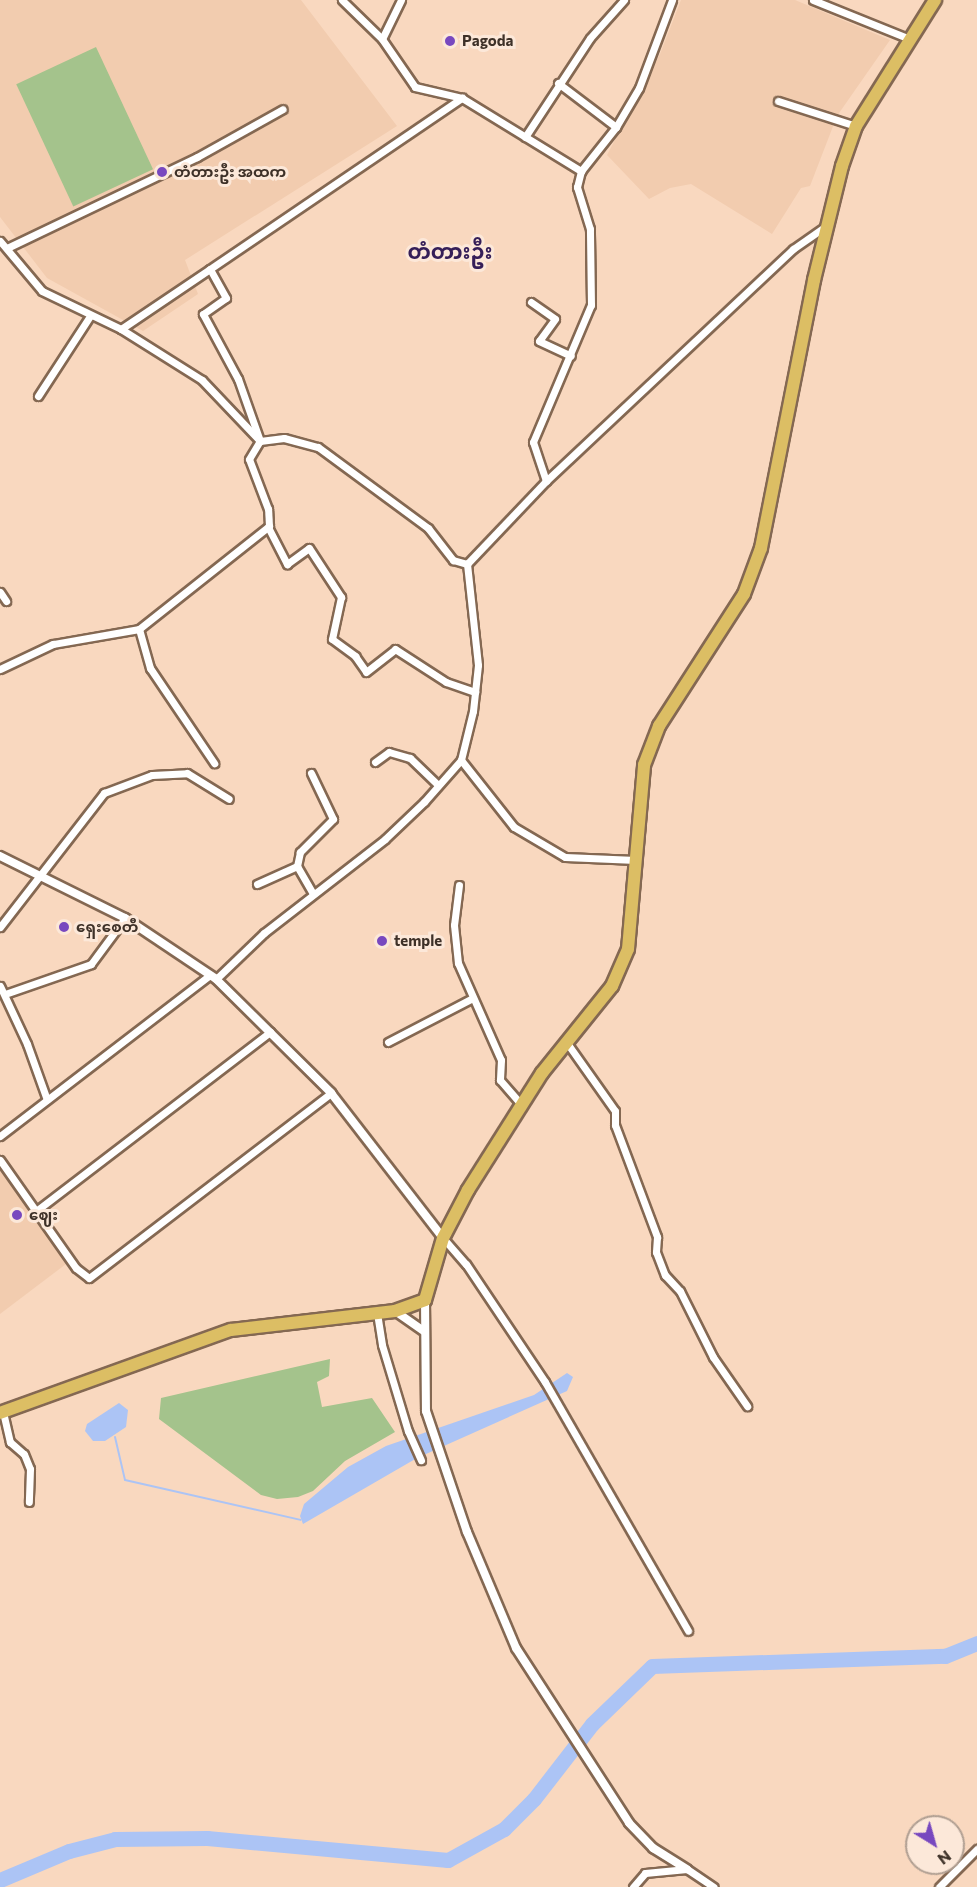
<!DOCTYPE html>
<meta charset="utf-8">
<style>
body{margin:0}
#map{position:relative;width:977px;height:1887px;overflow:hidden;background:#f9d8bf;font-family:Commissioner,"Noto Sans Myanmar",sans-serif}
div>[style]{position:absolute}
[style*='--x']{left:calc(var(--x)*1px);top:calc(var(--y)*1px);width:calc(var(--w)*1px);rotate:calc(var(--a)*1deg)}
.built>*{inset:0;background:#f2ccaf}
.green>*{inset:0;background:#a4c38c;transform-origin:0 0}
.water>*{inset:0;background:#acc4f5}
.stream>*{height:2px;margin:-1px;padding:0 1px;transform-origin:1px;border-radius:1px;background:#acc4f5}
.river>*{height:15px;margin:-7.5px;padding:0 7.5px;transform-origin:7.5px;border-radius:7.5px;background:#acc4f5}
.roads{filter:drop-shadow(2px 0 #846852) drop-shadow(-2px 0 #846852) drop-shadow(0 2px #846852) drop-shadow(0 -2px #846852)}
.minor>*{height:7px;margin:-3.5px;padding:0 3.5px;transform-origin:3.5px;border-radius:3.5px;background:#fff}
.tertiary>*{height:8px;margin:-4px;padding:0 4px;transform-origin:4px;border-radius:4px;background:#fff}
.trunk>*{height:12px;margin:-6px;padding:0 6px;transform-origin:6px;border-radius:6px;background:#dcbe64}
.dots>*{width:16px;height:16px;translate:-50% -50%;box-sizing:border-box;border:3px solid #fce8d9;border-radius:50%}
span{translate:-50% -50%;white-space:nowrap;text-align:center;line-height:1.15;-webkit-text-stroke:6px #fce8d9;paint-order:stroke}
.poi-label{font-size:15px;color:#3e3128;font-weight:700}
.left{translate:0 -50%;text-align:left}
.district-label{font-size:21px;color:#351e58;font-weight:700}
.north{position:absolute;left:905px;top:1815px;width:60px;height:60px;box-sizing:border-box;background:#fce8d9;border:2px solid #b09f92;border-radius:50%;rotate:143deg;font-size:16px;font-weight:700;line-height:24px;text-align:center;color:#3e3128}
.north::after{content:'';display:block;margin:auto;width:21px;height:27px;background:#7848bf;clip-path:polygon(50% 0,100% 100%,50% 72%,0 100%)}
</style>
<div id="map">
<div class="built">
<i style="clip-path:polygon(0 0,301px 0,397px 126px,185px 260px,198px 294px,143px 331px,47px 278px,0 217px)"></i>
<i style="clip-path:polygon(681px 0,795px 0,890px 40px,837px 116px,810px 186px,801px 188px,772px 234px,691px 184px,670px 188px,649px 199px,607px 155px,660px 54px)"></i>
<i style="clip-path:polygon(0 1166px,66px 1264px,0 1314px)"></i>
</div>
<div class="green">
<i style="left:96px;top:47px;width:135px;height:88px;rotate:65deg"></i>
<i style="clip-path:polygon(330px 1359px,329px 1376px,317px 1382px,322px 1407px,372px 1398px,395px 1432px,345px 1461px,313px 1491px,298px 1497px,277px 1499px,261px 1495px,159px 1419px,161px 1398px)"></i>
</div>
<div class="water">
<i style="clip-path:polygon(567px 1373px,573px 1377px,567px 1391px,417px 1458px,303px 1524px,300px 1516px,304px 1504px,348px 1467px,386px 1446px,534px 1395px)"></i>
<i style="clip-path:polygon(119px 1403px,128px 1410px,126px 1427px,105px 1441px,93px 1441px,85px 1431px,87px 1424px)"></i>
</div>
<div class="stream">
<i style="--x:115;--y:1437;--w:44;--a:76.9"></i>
<i style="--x:125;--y:1480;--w:180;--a:12.8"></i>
</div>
<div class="river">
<i style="--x:0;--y:1880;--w:75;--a:-22.8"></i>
<i style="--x:69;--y:1851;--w:48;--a:-14.6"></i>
<i style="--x:115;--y:1839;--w:92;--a:-0.6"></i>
<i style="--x:207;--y:1838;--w:242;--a:5.2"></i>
<i style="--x:448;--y:1860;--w:64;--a:-29"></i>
<i style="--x:504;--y:1829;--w:42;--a:-45"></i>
<i style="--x:534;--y:1799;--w:95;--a:-52.3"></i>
<i style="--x:592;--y:1724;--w:83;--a:-44"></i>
<i style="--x:652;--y:1666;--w:293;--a:-2"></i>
<i style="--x:945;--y:1656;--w:35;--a:-22"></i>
</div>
<div class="roads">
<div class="minor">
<i style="--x:342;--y:0;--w:56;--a:44.3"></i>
<i style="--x:401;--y:0;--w:43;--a:116"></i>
<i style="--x:382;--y:39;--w:58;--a:55.5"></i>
<i style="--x:415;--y:87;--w:48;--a:13.2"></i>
<i style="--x:462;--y:98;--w:140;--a:31.5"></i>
<i style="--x:813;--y:0;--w:105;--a:21.9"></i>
<i style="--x:558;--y:83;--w:73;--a:37.2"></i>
<i style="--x:778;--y:101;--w:82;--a:17.8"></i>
<i style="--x:525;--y:137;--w:118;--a:-56.7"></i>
<i style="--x:590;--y:38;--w:51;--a:-48.2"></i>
<i style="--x:0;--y:241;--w:65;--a:50"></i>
<i style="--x:42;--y:291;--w:88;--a:25.7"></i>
<i style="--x:121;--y:329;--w:96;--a:32.2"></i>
<i style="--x:202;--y:380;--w:84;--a:46.4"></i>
<i style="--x:260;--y:441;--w:24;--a:-7"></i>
<i style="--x:284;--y:438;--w:35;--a:15"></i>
<i style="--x:318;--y:447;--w:137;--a:36.4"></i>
<i style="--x:428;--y:528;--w:41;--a:52"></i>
<i style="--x:453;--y:560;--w:15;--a:16"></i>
<i style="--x:7;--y:248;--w:211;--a:-25.6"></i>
<i style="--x:197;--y:157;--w:98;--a:-29.2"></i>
<i style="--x:531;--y:302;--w:29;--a:35"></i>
<i style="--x:555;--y:319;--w:27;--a:126"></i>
<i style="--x:539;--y:341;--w:35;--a:25"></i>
<i style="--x:121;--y:329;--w:107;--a:-34"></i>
<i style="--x:38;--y:396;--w:95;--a:-57"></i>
<i style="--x:546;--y:481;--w:41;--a:-108.4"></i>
<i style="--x:533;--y:442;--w:149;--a:-67.1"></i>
<i style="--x:591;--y:305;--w:76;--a:-90.8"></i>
<i style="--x:590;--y:229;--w:44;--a:-107.2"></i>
<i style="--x:577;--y:187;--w:16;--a:-76"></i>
<i style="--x:581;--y:171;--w:56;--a:-51.5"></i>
<i style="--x:616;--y:127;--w:45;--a:-59.5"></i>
<i style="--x:639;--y:88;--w:94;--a:-69.4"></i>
<i style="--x:268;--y:527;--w:42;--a:62.8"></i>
<i style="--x:287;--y:564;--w:27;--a:-36"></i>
<i style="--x:309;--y:548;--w:59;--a:56.9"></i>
<i style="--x:341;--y:597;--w:43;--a:102.1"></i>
<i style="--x:332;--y:639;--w:29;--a:36"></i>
<i style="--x:355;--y:656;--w:19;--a:55"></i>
<i style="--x:366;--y:672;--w:37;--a:-38"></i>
<i style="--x:395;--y:649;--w:61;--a:32.9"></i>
<i style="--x:446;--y:682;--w:31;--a:19"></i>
<i style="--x:0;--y:592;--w:11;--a:56"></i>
<i style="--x:139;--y:629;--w:41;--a:74.2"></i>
<i style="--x:150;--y:668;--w:115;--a:56"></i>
<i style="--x:0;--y:669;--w:59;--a:-25.3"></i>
<i style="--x:53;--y:644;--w:87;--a:-9.9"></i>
<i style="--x:139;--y:629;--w:166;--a:-38.4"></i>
<i style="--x:269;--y:526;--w:17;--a:-93"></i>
<i style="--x:268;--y:509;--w:53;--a:-110.8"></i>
<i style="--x:249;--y:459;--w:21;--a:-59"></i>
<i style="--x:260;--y:441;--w:66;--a:-109.5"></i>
<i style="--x:238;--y:379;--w:74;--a:-118.3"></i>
<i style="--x:203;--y:314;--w:28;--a:-35"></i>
<i style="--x:226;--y:298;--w:33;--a:-119"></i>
<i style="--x:210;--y:269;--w:305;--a:-34.2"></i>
<i style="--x:461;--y:760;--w:85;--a:51.7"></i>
<i style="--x:514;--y:827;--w:59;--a:30.5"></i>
<i style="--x:565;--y:857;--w:71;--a:2.4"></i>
<i style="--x:375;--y:762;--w:17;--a:-36"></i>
<i style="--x:389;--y:752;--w:22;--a:16"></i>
<i style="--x:410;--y:758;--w:39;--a:44"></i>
<i style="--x:311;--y:773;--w:51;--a:64.4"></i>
<i style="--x:333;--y:819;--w:47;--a:135"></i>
<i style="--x:300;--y:852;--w:14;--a:102"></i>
<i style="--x:297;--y:866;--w:32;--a:60"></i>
<i style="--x:257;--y:884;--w:44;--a:-24.2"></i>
<i style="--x:459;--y:885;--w:40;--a:97.1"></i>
<i style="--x:454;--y:925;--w:38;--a:84"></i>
<i style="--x:458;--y:963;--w:106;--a:66.1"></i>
<i style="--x:501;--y:1060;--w:20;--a:93"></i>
<i style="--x:500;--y:1080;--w:33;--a:49"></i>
<i style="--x:0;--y:927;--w:170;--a:-52.2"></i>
<i style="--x:104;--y:793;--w:51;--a:-20.6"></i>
<i style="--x:152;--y:775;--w:35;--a:-3"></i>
<i style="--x:187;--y:773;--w:49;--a:31.8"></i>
<i style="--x:216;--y:979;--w:66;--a:-43.8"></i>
<i style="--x:264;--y:933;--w:153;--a:-37.8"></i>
<i style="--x:385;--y:839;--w:54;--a:-43.5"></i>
<i style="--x:424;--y:802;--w:56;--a:-48.6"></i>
<i style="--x:461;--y:760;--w:50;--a:-76.2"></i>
<i style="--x:473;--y:711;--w:46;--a:-83.8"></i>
<i style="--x:478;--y:665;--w:102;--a:-96.2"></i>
<i style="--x:467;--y:564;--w:115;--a:-46.4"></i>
<i style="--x:546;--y:481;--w:339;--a:-43.2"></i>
<i style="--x:793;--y:249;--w:40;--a:-34.9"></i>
<i style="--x:0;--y:986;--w:64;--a:65"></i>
<i style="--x:27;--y:1044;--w:59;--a:70.3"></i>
<i style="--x:5;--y:994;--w:91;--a:-19.2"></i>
<i style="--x:91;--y:964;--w:57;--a:-53.5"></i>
<i style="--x:388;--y:1042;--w:93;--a:-27.4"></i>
<i style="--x:567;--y:1043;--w:83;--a:54.8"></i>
<i style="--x:615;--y:1111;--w:14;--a:90"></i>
<i style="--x:615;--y:1125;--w:120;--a:69.4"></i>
<i style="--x:657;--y:1237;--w:15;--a:94"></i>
<i style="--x:656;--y:1252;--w:25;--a:69"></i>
<i style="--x:665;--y:1275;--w:22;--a:47"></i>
<i style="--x:680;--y:1291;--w:74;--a:63.4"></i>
<i style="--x:713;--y:1357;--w:60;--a:55.2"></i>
<i style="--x:0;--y:1136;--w:265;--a:-37.5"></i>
<i style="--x:0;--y:1160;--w:132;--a:54.9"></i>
<i style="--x:76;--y:1268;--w:16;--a:38"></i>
<i style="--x:89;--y:1278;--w:305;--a:-37.4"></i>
<i style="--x:36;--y:1211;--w:295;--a:-37.4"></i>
<i style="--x:443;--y:1238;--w:35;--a:49"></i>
<i style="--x:466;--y:1264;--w:142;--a:56.2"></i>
<i style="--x:545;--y:1382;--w:287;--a:60.1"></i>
<i style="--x:377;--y:1313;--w:32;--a:81"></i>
<i style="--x:382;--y:1345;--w:90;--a:73.2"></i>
<i style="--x:408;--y:1431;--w:32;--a:66"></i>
<i style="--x:3;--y:1412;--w:31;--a:77"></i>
<i style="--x:10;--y:1442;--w:18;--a:41"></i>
<i style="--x:24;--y:1454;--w:16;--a:68"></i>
<i style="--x:30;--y:1469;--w:33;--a:92"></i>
<i style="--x:633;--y:1887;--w:18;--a:-49"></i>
<i style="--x:645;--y:1873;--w:42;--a:-5.4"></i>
<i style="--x:687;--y:1869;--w:32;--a:34"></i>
<i style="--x:939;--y:1887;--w:54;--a:-45"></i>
</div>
<div class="tertiary">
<i style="--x:0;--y:856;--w:140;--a:26.4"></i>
<i style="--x:125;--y:918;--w:110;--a:33.8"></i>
<i style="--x:216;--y:979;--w:162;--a:44.7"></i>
<i style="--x:331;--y:1093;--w:183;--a:52.3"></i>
<i style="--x:425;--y:1300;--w:111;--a:89.5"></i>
<i style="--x:426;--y:1411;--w:128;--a:71.3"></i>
<i style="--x:467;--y:1532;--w:126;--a:67.1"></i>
<i style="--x:516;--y:1648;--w:208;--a:57.1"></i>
<i style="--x:629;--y:1823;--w:35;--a:46"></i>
<i style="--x:653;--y:1848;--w:40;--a:32"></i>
<i style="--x:395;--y:1311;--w:35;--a:35"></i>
</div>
<div class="trunk">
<i style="--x:0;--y:1413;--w:245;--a:-19.8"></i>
<i style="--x:231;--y:1330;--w:165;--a:-6.6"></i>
<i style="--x:395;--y:1311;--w:32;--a:-20"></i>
<i style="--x:425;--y:1300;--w:65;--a:-73.8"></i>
<i style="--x:443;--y:1238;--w:54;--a:-62.5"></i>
<i style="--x:468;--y:1190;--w:138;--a:-57.7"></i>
<i style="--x:542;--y:1073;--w:112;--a:-51.2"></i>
<i style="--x:612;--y:986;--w:40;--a:-66.6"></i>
<i style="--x:628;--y:949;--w:185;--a:-85"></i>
<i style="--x:644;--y:765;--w:42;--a:-69"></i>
<i style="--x:659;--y:726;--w:157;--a:-57.2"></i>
<i style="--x:744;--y:594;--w:49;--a:-69.7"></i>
<i style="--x:761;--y:548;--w:273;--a:-78.8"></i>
<i style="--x:814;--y:280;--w:117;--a:-76.2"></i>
<i style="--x:842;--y:166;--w:42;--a:-70.7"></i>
<i style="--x:856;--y:126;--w:149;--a:-57.9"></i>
</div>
</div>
<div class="dots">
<i style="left:450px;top:41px;background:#7848bf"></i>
<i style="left:162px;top:172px;background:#7848bf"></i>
<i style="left:64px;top:927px;background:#7848bf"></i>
<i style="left:382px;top:941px;background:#7848bf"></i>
<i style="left:17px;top:1215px;background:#7848bf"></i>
</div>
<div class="poi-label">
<span class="left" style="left:462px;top:41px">Pagoda</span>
<span class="left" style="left:174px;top:172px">တံတားဦး အထက</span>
<span class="left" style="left:76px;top:927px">ရှေးစေတီ</span>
<span class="left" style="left:394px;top:941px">temple</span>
<span class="left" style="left:29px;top:1215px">ဈေး</span>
</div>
<div class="district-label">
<span style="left:450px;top:251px">တံတားဦး</span>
</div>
<div class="north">N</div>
</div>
